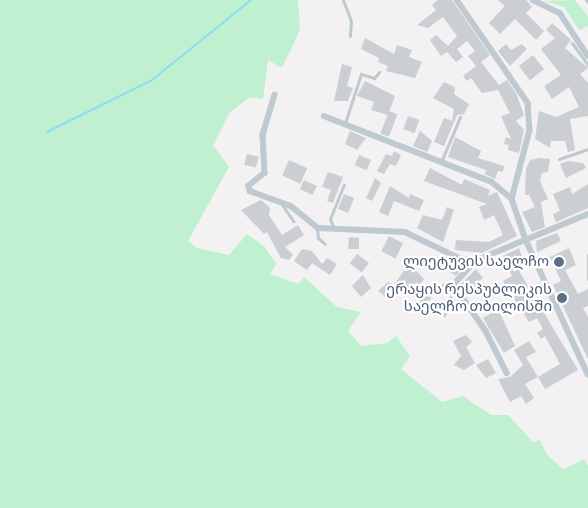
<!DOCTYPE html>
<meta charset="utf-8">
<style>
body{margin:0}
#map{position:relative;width:588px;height:508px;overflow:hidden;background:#f3f1f1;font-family:"Sofia Sans Condensed","Noto Sans Georgian",sans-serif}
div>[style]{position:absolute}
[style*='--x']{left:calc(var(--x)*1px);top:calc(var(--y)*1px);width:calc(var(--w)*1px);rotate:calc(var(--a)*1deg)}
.green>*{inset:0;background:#bff1d0}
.stream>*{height:2px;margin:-1px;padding:0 1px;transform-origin:1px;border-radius:1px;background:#8cdeee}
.building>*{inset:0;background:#cbced3;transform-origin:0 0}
.lane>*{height:3px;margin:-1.5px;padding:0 1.5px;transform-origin:1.5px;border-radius:1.5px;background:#bec9d0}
.street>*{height:5.5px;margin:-2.75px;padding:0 2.75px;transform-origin:2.75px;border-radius:2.75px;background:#bec9d0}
.dots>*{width:14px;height:14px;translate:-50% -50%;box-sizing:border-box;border:2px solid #fff;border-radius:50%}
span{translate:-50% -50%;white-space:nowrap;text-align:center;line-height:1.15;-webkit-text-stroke:4.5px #fff;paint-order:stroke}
.service-label{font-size:15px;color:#4e5e75}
.right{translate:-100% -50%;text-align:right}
</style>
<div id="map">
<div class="green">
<i style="clip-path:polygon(0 0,298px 0,300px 30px,282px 68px,268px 60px,263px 99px,250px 97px,230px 112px,213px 145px,229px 167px,188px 241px,197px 248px,229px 255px,247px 234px,265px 247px,276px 264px,270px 274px,298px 284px,304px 277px,337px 307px,361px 312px,348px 331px,361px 346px,387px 343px,396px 336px,410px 356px,401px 369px,442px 402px,463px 396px,491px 415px,508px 415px,533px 442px,540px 440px,547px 455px,563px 469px,584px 459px,588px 466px,588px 508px,0 508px)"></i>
<i style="clip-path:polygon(575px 0,588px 16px,588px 26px,579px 30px,564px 7px,544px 1px)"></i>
</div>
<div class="stream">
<i style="--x:47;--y:132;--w:117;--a:-26.3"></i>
<i style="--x:152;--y:80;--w:127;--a:-38.9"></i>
</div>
<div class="building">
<i style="clip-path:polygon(438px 0,452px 0,490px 55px,481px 62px,499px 85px,507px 80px,516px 93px,524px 115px,516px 121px,524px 130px,519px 153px,508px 150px,509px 145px,504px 144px,506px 137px,511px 139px,501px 116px,510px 113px,498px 90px,482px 93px,471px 78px,467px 81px,463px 76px,476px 66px,468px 56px,475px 51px,467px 41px,457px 49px,463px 57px,456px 62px,447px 52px,441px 56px,430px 40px,436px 35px,448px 46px,457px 36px,443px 17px,428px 28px,417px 25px,436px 10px,432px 5px)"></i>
<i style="clip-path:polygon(498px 0,526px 0,532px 7px,526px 13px,544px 31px,536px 40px,515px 19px,500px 34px,489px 23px,505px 6px)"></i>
<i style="clip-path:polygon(552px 23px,571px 40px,565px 48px,588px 68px,580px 74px,588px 83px,588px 116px,570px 119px,575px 150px,568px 152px,565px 141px,551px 141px,550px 148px,535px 139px,539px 111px,556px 117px,579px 107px,569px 87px,552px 99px,544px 86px,561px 75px,541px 49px,555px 38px,546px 30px)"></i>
<i style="clip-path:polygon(365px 38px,394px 54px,397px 45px,412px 50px,409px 57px,422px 62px,415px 78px,386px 71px,388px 66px,378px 62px,379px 58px,361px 49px)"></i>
<i style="clip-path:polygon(506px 44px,511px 50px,522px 44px,527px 49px,510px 66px,498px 51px)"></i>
<i style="left:533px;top:55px;width:18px;height:18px;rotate:52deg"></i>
<i style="clip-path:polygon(342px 64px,352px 67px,347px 86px,353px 88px,348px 101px,334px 101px)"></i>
<i style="clip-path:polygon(365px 81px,395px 96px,388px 115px,371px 110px,374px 102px,357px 96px)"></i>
<i style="clip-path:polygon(444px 82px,455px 87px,454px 94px,469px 104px,464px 114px,457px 115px,444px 146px,434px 142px,444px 118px,452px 121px,454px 109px,433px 98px)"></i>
<i style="left:389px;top:111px;width:9px;height:24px;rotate:21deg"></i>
<i style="left:408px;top:116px;width:12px;height:14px;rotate:20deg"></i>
<i style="clip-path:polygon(350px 131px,366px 138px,357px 150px,345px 144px)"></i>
<i style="clip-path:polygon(420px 131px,432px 141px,427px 152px,413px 146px)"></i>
<i style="clip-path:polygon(455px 137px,481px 151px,478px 158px,504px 166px,503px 172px,498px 171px,495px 179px,485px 174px,486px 170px,448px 157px)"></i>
<i style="clip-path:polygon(394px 151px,401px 155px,396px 166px,390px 164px,384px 174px,377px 171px,386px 154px,392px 156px)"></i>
<i style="left:247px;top:154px;width:12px;height:11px;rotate:14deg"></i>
<i style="left:359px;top:155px;width:13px;height:11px;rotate:23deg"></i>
<i style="clip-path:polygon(540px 158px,550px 159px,548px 172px,542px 173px,540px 181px,548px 199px,541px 202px,545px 227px,532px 232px,522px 212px,535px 207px,529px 195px,525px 195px,526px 169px,530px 160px)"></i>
<i style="left:289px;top:160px;width:20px;height:17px;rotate:24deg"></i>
<i style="clip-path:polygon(568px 161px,583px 163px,586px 168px,566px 178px,560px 164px)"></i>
<i style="clip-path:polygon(430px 168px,462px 185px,464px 179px,490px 190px,488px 196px,497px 192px,517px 236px,482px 253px,455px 250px,456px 240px,489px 242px,503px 235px,494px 215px,484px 220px,479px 207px,487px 204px,424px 181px)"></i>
<i style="clip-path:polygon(328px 172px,343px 177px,333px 203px,327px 201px,331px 190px,322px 187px)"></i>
<i style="clip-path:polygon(375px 178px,381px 183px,372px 201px,366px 198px)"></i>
<i style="left:304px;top:180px;width:14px;height:10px;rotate:25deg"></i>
<i style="clip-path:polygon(588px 184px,588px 208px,556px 222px,553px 214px,560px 211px,553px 194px,570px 187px,572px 194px)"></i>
<i style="clip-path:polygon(390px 186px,409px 198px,410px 194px,424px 200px,419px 211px,394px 201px,388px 216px,379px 212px)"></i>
<i style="left:344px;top:194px;width:11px;height:16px;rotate:22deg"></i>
<i style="clip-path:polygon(261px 200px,270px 208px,269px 215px,282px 235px,298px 225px,304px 235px,285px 247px,293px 255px,289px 260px,281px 258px,267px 232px,264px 234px,241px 210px)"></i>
<i style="clip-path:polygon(447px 207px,454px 210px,443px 242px,417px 228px,423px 215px,442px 220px)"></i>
<i style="clip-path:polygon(557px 233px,561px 241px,537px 252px,536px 241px)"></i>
<i style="left:389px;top:236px;width:16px;height:17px;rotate:27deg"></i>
<i style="clip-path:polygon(349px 237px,359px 238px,359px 249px,348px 249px)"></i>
<i style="clip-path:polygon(519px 248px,526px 267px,519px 271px,578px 370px,545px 389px,538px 377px,560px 364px,545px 336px,541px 339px,537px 333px,543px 329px,537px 318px,529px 322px,503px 281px,512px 276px,503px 256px)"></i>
<i style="clip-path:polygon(569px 248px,576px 265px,565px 270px,578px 294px,588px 289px,588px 306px,583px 308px,588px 317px,588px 359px,553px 285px,561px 281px,550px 257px)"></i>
<i style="clip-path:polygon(302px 249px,312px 251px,322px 264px,327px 258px,337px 264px,330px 275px,312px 263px,307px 270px,294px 261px)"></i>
<i style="left:357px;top:254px;width:15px;height:12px;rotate:37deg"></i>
<i style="clip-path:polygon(445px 257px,463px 268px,456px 276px,440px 265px)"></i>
<i style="clip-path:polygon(409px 263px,424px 279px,418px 288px,447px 283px,448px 290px,430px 292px,431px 300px,420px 302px,417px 282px,409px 290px,403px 286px,391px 301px,378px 291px,388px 282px,394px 285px)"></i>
<i style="clip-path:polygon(476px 269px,483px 278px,470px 291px,464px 289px,460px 285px)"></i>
<i style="clip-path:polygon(363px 275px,371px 288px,361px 297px,352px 286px)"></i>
<i style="clip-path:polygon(498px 309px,515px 346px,504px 353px,483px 318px)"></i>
<i style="clip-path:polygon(466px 335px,472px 342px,466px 347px,475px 363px,464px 370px,454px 365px,461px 356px,453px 341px)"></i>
<i style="clip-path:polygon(529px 341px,536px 352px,526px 357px,538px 377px,525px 384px,534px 398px,526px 404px,521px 396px,510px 402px,498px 379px,510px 377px,523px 365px,514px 350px)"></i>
<i style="clip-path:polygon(488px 359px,496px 373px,486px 378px,476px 365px)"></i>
</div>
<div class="lane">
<i style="--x:343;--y:0;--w:22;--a:69"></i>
<i style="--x:351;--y:21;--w:15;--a:94"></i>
<i style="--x:586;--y:0;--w:3;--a:45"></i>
<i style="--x:572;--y:43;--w:27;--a:54"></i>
<i style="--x:345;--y:123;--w:52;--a:-71.9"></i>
<i style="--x:361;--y:74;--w:14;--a:17"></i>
<i style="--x:374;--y:78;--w:8;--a:-50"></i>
<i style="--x:559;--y:159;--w:31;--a:-19"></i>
<i style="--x:441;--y:162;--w:49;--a:-67.1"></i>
<i style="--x:281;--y:203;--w:22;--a:56"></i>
<i style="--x:333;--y:226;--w:8;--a:-113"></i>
<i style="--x:330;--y:219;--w:37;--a:-68"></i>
<i style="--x:317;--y:228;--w:10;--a:84"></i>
<i style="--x:318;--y:238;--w:9;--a:41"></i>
<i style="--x:588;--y:255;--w:24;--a:90"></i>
<i style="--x:444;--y:315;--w:31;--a:-71"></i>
</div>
<div class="street">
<i style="--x:457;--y:0;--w:125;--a:55.4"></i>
<i style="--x:528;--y:103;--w:27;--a:86"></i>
<i style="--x:530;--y:130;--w:71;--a:104.6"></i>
<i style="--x:512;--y:199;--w:43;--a:71.1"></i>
<i style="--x:526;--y:240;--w:148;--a:65.2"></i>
<i style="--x:533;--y:0;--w:30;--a:26"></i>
<i style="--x:560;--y:13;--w:51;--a:56.9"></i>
<i style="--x:275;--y:95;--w:42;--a:106.7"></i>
<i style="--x:263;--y:135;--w:38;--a:87"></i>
<i style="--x:265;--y:173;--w:21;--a:141"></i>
<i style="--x:249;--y:186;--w:5;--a:79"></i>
<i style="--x:250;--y:191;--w:44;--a:20.1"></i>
<i style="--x:291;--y:206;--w:35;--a:39"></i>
<i style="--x:318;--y:228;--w:87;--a:2.6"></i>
<i style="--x:405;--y:232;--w:62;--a:25.7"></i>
<i style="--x:461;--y:259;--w:16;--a:4"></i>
<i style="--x:477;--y:260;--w:120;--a:-22.5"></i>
<i style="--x:324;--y:116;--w:180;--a:21.4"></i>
<i style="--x:492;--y:182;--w:26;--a:40"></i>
<i style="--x:477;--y:260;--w:34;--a:133"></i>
<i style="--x:454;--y:285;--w:56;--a:55.2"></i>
<i style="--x:486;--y:331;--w:47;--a:63.4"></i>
</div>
<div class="dots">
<i style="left:559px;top:262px;background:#5c6f8a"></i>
<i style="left:562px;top:298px;background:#5c6f8a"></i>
</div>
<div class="service-label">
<span class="right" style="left:549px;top:262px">ლიეტუვის საელჩო</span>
<span class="right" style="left:552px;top:298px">ერაყის რესპუბლიკის<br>საელჩო თბილისში</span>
</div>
</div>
